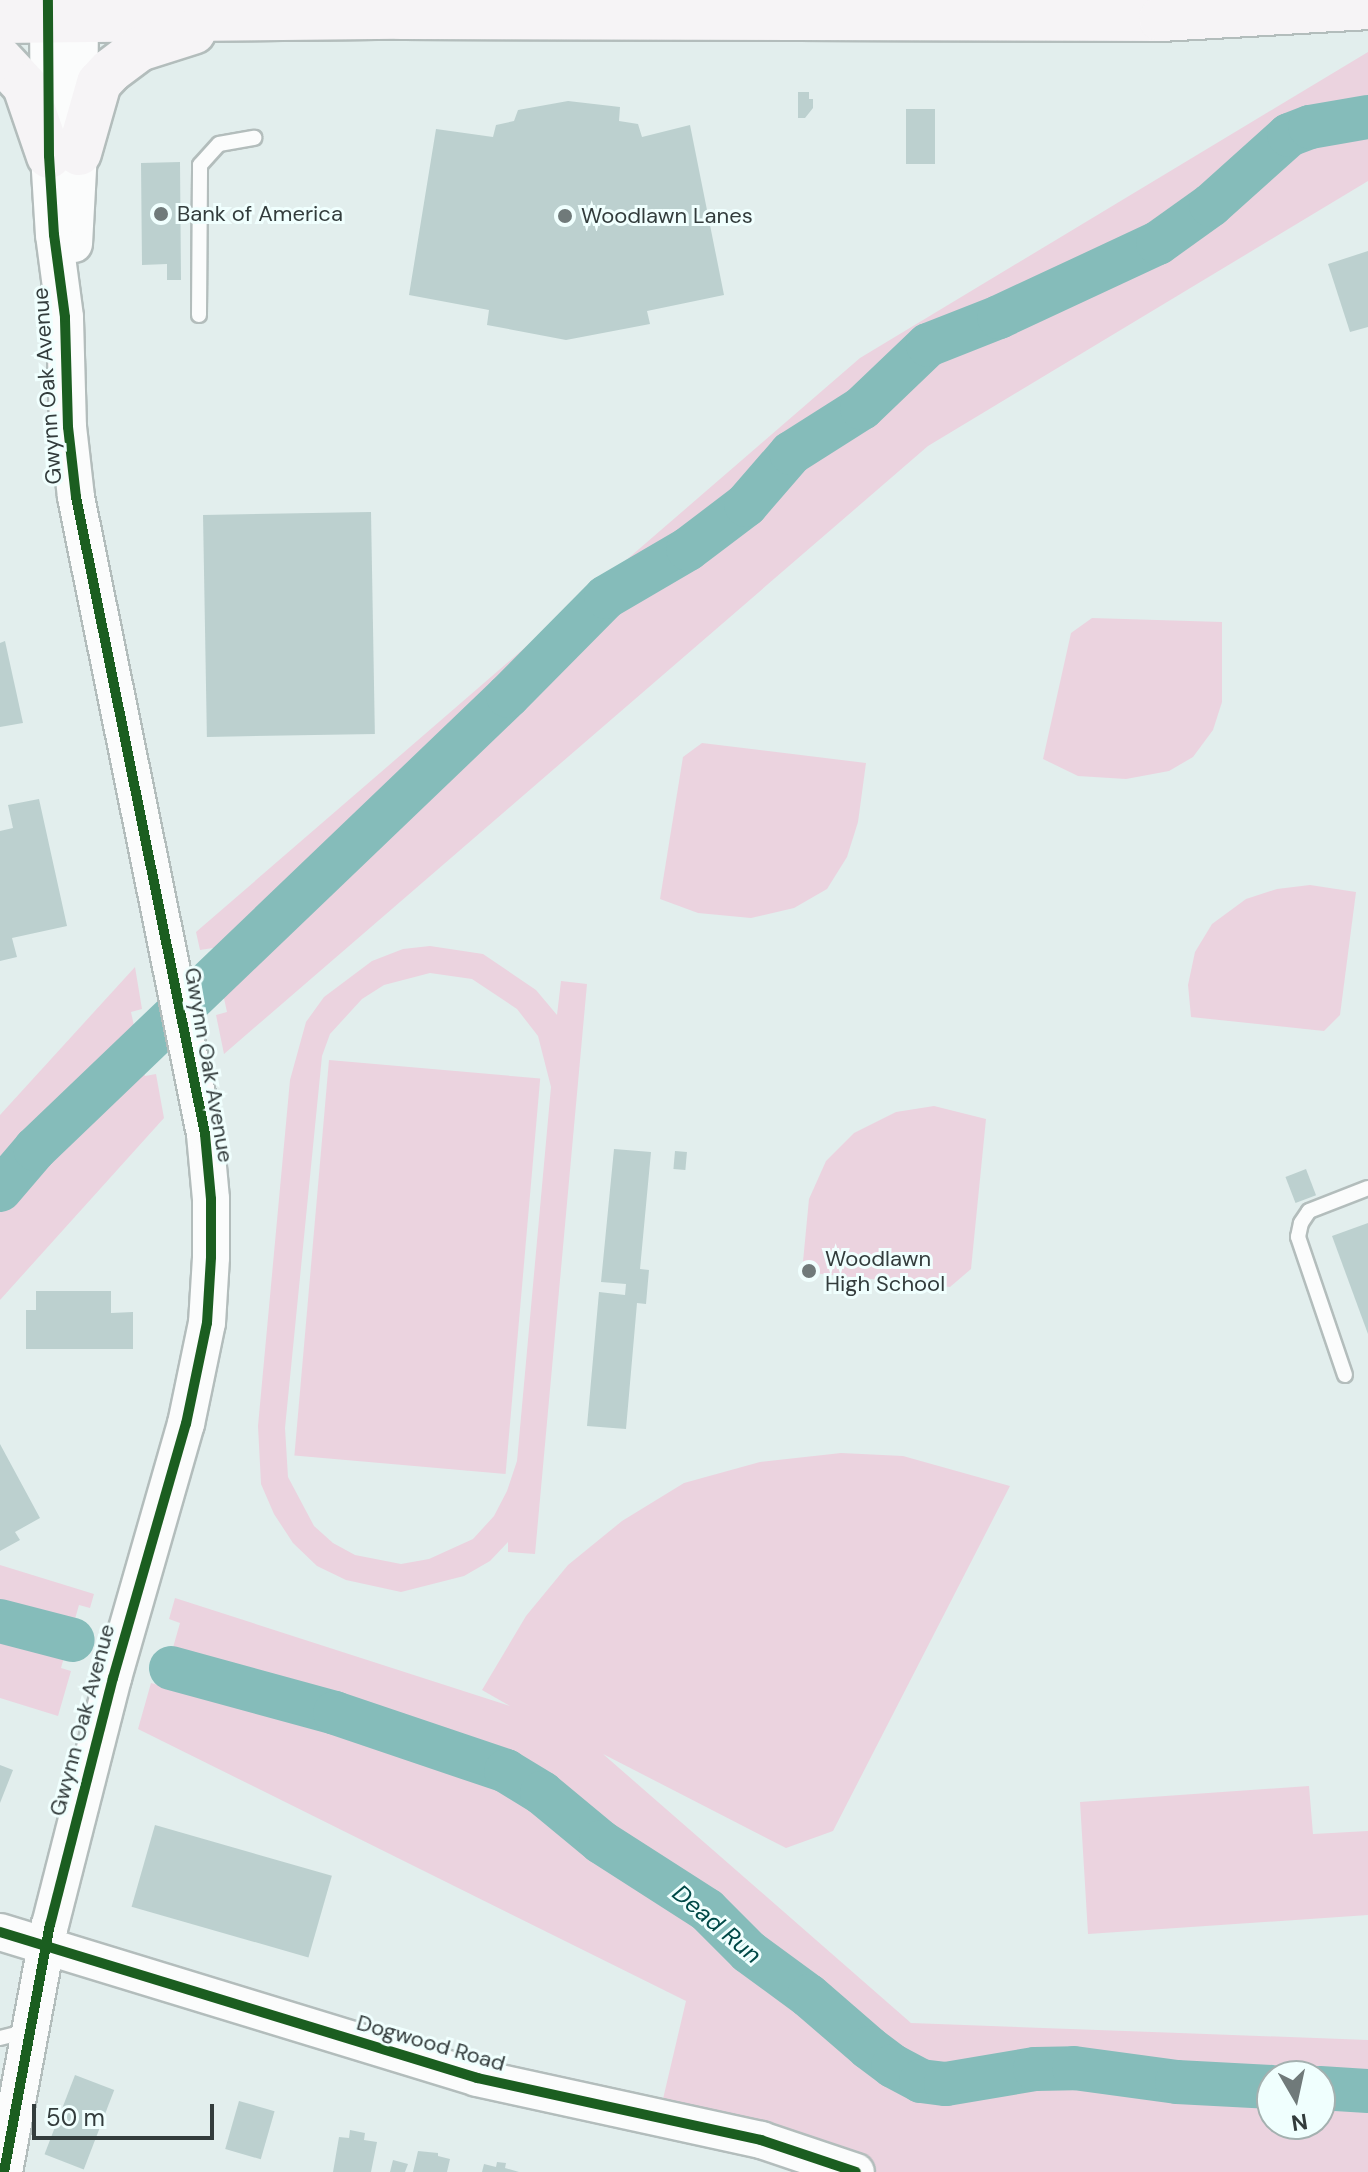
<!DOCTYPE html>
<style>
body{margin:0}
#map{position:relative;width:1368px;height:2172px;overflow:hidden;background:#e2eeed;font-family:"DM Sans",sans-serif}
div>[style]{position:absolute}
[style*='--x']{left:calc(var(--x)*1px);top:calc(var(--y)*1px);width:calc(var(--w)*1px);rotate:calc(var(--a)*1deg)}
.green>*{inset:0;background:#ebd3df;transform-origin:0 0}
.river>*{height:44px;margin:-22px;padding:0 22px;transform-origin:22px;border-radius:22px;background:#85bcba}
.building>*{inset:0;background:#bcd0cf;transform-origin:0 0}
.roads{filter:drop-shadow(2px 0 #b3bdbc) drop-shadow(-2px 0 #b3bdbc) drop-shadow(0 2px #b3bdbc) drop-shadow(0 -2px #b3bdbc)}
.service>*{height:14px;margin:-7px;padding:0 7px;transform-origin:7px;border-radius:7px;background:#fbfcfc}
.tertiary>*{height:36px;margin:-18px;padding:0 18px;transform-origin:18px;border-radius:18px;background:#fbfcfc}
.primary>*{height:44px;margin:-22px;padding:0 22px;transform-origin:22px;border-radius:22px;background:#f6f4f6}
.cycleway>*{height:10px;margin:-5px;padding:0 5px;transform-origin:5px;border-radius:5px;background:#1b5e20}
.dots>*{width:22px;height:22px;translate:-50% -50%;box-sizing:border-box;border:4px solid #f0fffe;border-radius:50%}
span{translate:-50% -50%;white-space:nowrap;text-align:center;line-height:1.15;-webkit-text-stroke:6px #f0fffe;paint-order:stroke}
.poi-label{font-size:22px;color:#333c3c}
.left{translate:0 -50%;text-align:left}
.street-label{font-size:22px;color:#333c3c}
.water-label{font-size:24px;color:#004947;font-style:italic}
.north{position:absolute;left:1256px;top:2060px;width:80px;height:80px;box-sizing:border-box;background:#f0fffe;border:2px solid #a4b1b0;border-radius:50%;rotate:171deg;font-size:22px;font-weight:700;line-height:32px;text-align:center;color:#333c3c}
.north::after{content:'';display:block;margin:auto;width:28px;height:36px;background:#707a7a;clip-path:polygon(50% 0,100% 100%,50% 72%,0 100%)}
.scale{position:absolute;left:32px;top:2104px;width:182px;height:36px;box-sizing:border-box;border:4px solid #333c3c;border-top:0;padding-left:10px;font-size:24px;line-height:28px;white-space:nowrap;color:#333c3c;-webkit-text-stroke:6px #f0fffe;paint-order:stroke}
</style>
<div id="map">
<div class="green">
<i style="clip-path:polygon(1368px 52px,1368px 181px,928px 446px,224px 1054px,216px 1015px,227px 1012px,213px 948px,200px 950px,196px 932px,860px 358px)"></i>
<i style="clip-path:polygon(1092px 618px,1222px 622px,1222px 702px,1213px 730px,1193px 757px,1169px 771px,1126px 779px,1078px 776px,1043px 759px,1071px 633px)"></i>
<i style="clip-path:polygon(702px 743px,866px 763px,858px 822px,847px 857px,827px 889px,794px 908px,751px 918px,698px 913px,660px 899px,683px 757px)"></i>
<i style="clip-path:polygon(1310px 885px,1356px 892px,1340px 1015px,1324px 1031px,1191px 1017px,1188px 985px,1195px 952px,1212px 924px,1246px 899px,1277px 889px)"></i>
<i style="clip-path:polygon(evenodd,430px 946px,483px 954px,536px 990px,557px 1015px,561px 981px,587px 984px,535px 1554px,508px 1552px,508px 1542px,490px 1561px,464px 1576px,401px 1592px,346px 1580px,317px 1566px,293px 1543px,274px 1514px,261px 1484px,258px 1426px,290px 1080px,306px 1022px,324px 997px,372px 961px,403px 949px,430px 946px,430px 973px,472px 979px,517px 1009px,538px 1036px,551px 1087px,517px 1461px,507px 1491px,494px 1516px,473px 1539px,429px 1559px,401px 1564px,355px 1555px,333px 1543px,314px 1526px,288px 1477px,285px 1428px,322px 1056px,330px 1034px,362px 999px,384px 985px,430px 973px)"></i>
<i style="clip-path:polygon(135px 967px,142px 1009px,131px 1012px,145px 1076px,156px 1074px,164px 1118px,0 1300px,0 1115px)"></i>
<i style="left:329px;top:1060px;width:212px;height:397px;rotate:5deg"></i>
<i style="clip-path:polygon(934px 1106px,986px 1119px,971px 1269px,950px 1287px,802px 1272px,809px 1199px,826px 1161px,854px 1133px,896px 1112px)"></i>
<i style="clip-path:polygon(evenodd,841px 1453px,903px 1456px,1010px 1486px,833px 1831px,786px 1848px,603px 1754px,911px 2023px,1368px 2040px,1368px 2172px,870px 2172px,659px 2116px,686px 2001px,138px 1729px,151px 1683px,162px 1686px,180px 1623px,169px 1619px,175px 1598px,510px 1706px,482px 1690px,526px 1616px,568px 1565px,622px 1521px,684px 1483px,760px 1462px,841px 1453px,1272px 2076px,1320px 2076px,1320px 2124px,1272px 2124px,1272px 2076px)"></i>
<i style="clip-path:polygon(0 1565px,94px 1594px,90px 1608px,79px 1605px,61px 1668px,71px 1671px,58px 1716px,0 1698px)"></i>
<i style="clip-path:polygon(1309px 1786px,1313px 1834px,1368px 1831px,1368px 1915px,1088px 1934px,1080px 1802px)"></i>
</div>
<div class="river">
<i style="--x:0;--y:1190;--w:54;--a:-49.5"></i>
<i style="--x:35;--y:1149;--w:655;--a:-43.76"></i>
<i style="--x:508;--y:696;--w:139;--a:-45.3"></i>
<i style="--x:606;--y:597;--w:95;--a:-30.3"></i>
<i style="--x:688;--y:549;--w:73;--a:-37.2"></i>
<i style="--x:746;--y:505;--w:69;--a:-49.1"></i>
<i style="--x:791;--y:453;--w:84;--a:-32.4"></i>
<i style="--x:862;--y:408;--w:91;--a:-43.7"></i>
<i style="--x:928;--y:345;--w:76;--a:-21.5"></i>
<i style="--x:999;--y:317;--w:175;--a:-25"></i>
<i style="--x:1158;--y:243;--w:65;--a:-35.6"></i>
<i style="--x:1211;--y:205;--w:105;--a:-41.9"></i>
<i style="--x:1289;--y:135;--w:22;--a:-21"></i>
<i style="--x:1310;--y:127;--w:59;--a:-9.8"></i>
<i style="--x:0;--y:1621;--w:75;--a:14.6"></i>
<i style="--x:171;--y:1668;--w:170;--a:15.3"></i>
<i style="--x:335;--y:1713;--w:181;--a:18.7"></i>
<i style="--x:506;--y:1771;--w:42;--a:31.4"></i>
<i style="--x:542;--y:1793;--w:77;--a:39.7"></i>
<i style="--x:601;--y:1842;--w:126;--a:32.7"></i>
<i style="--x:707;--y:1910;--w:59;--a:45"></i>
<i style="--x:749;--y:1952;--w:74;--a:36.3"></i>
<i style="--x:809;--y:1996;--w:79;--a:40.9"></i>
<i style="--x:869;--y:2048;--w:30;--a:37"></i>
<i style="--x:893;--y:2066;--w:32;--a:28"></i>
<i style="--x:921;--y:2081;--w:25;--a:7"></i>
<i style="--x:946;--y:2084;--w:90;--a:-9.6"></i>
<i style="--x:1035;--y:2069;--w:39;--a:-1"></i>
<i style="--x:1074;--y:2068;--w:104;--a:7.7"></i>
<i style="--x:1177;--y:2082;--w:95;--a:3"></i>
<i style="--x:1320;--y:2088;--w:48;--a:3.6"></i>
</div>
<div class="building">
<i style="clip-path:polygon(798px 92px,809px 92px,809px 99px,813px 99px,813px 108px,805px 118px,798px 118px)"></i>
<i style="clip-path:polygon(568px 101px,620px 107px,619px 121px,638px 124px,642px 137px,690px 125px,724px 295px,647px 311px,650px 324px,566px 340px,487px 325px,489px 310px,409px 295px,436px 129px,493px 137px,496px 125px,514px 121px,518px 110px)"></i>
<i style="left:906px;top:109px;width:29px;height:55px"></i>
<i style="clip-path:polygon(180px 162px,181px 280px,167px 280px,167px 264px,142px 265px,141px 163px)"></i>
<i style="clip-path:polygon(1368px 251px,1368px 327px,1350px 332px,1328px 264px)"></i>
<i style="left:371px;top:512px;width:222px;height:168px;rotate:89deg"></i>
<i style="clip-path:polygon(5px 641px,23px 723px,0 727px,0 643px)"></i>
<i style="clip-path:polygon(39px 799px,67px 926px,12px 938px,17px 957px,0 961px,0 831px,13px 828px,8px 805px)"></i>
<i style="clip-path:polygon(614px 1149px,651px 1152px,640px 1269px,649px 1270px,646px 1304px,637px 1303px,626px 1429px,587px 1426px,599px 1292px,625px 1295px,626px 1284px,601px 1282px)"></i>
<i style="left:675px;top:1151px;width:12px;height:18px;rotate:5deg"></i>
<i style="left:1306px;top:1169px;width:28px;height:22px;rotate:69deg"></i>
<i style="clip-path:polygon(1368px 1223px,1368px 1334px,1332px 1236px)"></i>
<i style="clip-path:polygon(36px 1291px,111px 1291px,111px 1313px,133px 1312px,133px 1349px,26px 1349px,26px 1310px,36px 1310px)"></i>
<i style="clip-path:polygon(0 1444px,40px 1518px,15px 1532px,20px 1540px,0 1551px)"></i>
<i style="clip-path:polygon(0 1765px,13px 1770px,0 1803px)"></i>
<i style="left:155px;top:1825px;width:184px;height:85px;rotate:16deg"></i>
<i style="left:75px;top:2075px;width:42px;height:85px;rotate:21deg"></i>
<i style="left:239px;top:2101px;width:37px;height:50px;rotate:16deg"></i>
<i style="clip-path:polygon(350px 2130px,365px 2133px,364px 2140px,377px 2142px,371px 2172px,333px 2172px,339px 2137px,349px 2138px)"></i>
<i style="clip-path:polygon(418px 2151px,438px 2153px,438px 2156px,450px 2159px,447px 2172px,413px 2172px)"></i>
<i style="clip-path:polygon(393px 2160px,408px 2164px,405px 2172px,390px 2172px)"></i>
<i style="clip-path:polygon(497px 2162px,506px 2163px,505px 2168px,519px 2172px,482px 2172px,484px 2164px,496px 2167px)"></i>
</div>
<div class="roads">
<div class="service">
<i style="--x:199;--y:315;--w:150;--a:-89.6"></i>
<i style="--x:200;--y:165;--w:28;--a:-48"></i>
<i style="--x:219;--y:144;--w:36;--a:-10"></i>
<i style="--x:1345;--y:1375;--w:146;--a:-108.8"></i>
<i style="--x:1298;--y:1237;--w:14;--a:-78"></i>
<i style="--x:1301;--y:1223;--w:14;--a:-56"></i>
<i style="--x:1309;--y:1211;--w:63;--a:-21.3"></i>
<i style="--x:0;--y:2038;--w:30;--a:-14"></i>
</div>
<div class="tertiary">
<i style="--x:74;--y:244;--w:91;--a:-86.9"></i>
<i style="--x:79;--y:153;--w:153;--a:-89.6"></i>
<i style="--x:0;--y:1932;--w:499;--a:17"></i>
<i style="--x:477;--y:2078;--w:291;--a:12.3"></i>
<i style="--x:761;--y:2140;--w:100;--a:18.6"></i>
<i style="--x:4;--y:2172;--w:251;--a:-79.5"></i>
<i style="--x:50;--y:1925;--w:255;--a:-75.7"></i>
<i style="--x:113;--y:1678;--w:264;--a:-74"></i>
<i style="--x:186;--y:1424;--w:103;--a:-78.3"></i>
<i style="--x:207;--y:1323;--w:66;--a:-86.5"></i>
<i style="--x:211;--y:1257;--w:58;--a:-90"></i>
<i style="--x:211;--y:1199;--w:65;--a:-95.3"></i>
<i style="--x:205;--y:1134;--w:650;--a:-101.45"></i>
<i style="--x:76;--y:497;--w:70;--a:-96.5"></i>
<i style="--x:68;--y:427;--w:110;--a:-91.6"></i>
<i style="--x:65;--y:317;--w:83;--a:-97.6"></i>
<i style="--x:54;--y:235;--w:79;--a:-93.6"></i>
<i style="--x:49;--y:156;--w:156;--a:-90.4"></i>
</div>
<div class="primary">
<i style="--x:0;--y:21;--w:400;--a:-0.6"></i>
<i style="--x:400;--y:17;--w:761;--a:0.15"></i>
<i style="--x:1161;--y:19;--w:207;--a:-3.3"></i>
<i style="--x:0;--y:59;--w:37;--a:47"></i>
<i style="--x:25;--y:86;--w:74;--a:71.1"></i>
<i style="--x:79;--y:153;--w:73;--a:-74.1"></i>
<i style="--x:99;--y:83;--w:16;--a:-47"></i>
<i style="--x:110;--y:71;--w:36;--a:-37"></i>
<i style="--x:139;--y:49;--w:57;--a:-17.5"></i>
</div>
</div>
<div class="cycleway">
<i style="--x:0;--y:1932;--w:499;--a:17"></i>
<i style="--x:477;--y:2078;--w:291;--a:12.3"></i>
<i style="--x:761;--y:2140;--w:100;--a:18.6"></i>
<i style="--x:4;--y:2172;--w:251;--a:-79.5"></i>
<i style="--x:50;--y:1925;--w:255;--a:-75.7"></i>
<i style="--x:113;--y:1678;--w:264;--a:-74"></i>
<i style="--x:186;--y:1424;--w:103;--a:-78.3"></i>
<i style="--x:207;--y:1323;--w:66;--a:-86.5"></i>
<i style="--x:211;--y:1257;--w:58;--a:-90"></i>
<i style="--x:211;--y:1199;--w:65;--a:-95.3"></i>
<i style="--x:205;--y:1134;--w:650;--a:-101.45"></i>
<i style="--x:76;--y:497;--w:70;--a:-96.5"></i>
<i style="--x:68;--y:427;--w:110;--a:-91.6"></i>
<i style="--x:65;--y:317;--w:83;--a:-97.6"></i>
<i style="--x:54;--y:235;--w:79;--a:-93.6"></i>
<i style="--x:49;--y:156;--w:156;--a:-90.4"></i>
</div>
<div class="dots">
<i style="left:161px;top:214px;background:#707a7a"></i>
<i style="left:565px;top:216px;background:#707a7a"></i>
<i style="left:809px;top:1271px;background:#707a7a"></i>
</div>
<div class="poi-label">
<span class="left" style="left:177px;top:214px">Bank of America</span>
<span class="left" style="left:581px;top:216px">Woodlawn Lanes</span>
<span class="left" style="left:825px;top:1271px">Woodlawn<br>High School</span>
</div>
<div class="street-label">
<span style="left:47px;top:386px;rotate:-94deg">Gwynn Oak Avenue</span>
<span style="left:209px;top:1065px;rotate:80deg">Gwynn Oak Avenue</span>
<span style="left:82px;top:1720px;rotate:-75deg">Gwynn Oak Avenue</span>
<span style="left:431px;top:2043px;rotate:16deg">Dogwood Road</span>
</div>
<div class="water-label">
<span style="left:717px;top:1924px;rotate:40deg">Dead Run</span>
</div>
<div class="north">N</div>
<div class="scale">50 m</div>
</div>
